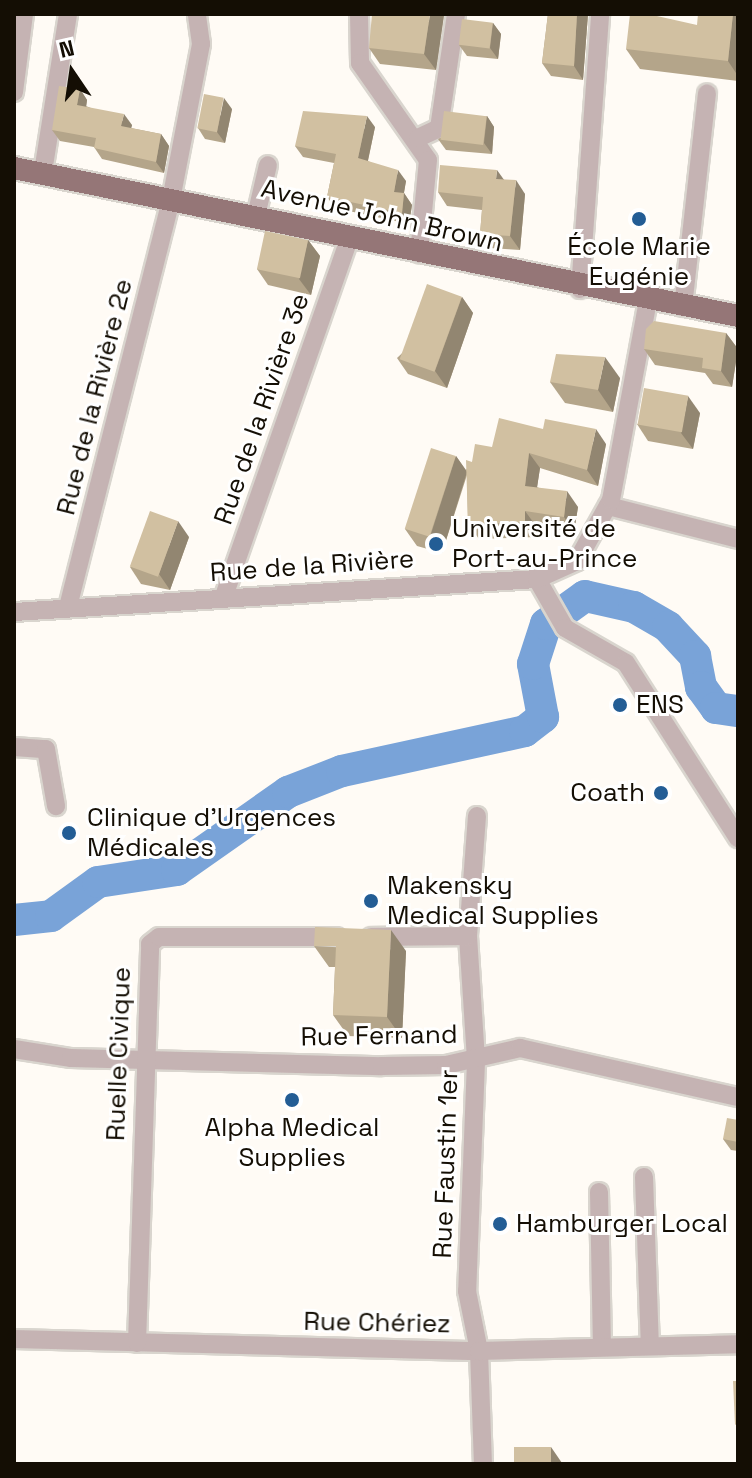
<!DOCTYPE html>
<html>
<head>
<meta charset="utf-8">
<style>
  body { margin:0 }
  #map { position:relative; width:752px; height:1478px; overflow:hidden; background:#fffbf5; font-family:"Space Grotesk",sans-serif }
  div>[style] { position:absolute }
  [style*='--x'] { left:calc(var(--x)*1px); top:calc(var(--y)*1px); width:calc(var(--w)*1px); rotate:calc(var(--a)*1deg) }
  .river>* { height:32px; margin:-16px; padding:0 16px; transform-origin:16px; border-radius:16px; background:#79a3d8 }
  .roads { filter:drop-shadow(2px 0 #d9d5ce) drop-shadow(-2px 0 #d9d5ce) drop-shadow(0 2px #d9d5ce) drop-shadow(0 -2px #d9d5ce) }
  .minor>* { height:18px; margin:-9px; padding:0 9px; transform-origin:9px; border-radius:9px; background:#c5b3b3 }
  .major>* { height:22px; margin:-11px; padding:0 11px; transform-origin:11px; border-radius:11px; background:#957677 }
  .wall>* { inset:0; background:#b4a58a }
  .shaded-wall>* { inset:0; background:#928671 }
  .building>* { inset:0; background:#d1c0a1; transform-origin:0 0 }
  .dots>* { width:22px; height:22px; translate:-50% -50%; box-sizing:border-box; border:4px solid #fff; border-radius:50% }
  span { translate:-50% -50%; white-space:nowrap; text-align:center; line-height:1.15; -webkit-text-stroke:6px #fff; paint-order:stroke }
  .street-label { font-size:26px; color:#140e04 }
  .poi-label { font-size:26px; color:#140e04 }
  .left { translate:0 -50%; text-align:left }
  .right { translate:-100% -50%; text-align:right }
  .frame { position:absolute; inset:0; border:16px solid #140e04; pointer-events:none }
  .north { position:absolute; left:32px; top:32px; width:80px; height:80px; -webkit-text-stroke:6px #fff; paint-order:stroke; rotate:347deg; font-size:22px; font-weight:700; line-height:32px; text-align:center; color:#140e04 }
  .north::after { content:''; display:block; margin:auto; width:28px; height:36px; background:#140e04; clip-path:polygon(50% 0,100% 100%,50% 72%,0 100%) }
</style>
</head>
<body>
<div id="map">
  <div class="river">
    <div style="--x:14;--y:920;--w:37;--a:-6"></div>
    <div style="--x:51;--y:916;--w:58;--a:-35.9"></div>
    <div style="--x:98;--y:882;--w:80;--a:-8.6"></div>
    <div style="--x:177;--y:870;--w:136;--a:-35.1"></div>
    <div style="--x:288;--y:792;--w:58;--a:-21.3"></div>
    <div style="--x:342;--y:771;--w:187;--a:-12.3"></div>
    <div style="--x:525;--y:731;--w:23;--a:-38"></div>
    <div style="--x:543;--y:717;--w:54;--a:-100.7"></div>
    <div style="--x:533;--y:664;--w:42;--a:-72"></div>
    <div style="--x:546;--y:624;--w:48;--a:-35.7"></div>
    <div style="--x:585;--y:596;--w:50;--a:12.7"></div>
    <div style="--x:634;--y:607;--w:39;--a:30"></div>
    <div style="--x:668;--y:627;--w:40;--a:47"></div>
    <div style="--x:695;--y:656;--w:32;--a:79"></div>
    <div style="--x:701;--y:687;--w:26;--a:54"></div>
    <div style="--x:716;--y:708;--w:22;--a:8"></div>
  </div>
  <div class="roads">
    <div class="minor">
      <div style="--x:359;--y:14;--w:49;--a:88.8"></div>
      <div style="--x:360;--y:63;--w:118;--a:55"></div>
      <div style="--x:428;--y:160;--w:94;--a:95.5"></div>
      <div style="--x:14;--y:92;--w:79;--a:-82.7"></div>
      <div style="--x:418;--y:138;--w:23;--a:-25"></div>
      <div style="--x:439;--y:128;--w:115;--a:-81.5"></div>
      <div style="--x:43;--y:172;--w:160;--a:-81"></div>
      <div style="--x:256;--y:216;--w:52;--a:-76.8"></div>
      <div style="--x:580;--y:289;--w:276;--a:-85.8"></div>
      <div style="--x:683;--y:307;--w:215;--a:-83.6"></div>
      <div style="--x:608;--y:506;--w:134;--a:14.2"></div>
      <div style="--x:537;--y:579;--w:56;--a:60.3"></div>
      <div style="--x:565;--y:628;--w:70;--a:29.8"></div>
      <div style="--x:626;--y:663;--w:208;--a:57.4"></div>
      <div style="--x:223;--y:599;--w:385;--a:-70.7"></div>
      <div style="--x:68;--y:607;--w:420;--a:-75.8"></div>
      <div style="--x:171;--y:200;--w:159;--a:-79.1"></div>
      <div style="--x:201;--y:44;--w:30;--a:-98"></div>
      <div style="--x:14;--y:612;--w:524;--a:-3.61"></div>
      <div style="--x:537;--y:579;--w:44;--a:-24.2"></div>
      <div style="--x:577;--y:561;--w:70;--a:-60.9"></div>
      <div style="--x:611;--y:500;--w:202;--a:-79.5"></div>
      <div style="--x:14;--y:747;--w:32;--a:4"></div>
      <div style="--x:46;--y:749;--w:58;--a:80"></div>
      <div style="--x:477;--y:816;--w:120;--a:94.3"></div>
      <div style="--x:468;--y:936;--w:125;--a:86.3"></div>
      <div style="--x:476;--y:1061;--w:230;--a:92.2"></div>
      <div style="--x:467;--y:1291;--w:61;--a:78.7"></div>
      <div style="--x:479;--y:1351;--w:113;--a:88"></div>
      <div style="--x:371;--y:937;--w:97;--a:-0.6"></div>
      <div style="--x:14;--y:1049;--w:58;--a:9"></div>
      <div style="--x:71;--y:1058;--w:311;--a:1.5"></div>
      <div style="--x:382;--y:1066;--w:64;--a:-0.9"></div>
      <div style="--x:446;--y:1065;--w:76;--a:-12.9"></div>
      <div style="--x:520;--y:1048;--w:223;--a:12.7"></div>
      <div style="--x:644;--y:1177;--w:168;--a:88"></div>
      <div style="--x:599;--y:1192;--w:155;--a:88.9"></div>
      <div style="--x:14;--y:1339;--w:465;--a:1.5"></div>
      <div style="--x:479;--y:1351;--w:259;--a:-1.5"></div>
      <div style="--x:137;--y:1343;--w:399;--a:-88.1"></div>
      <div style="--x:150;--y:944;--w:11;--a:-38"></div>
      <div style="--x:159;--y:937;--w:178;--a:0"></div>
    </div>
    <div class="major">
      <div style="--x:14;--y:168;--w:739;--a:11.55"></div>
    </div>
  </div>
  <div class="wall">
    <div style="clip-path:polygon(548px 14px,588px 14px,583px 80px,551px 76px,542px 63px)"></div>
    <div style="clip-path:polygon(738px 14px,738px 81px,640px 69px,626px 49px,697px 25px)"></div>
    <div style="clip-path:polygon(444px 15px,436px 70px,380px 64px,369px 48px)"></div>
    <div style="clip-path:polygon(493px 23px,501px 34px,498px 59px,467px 56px,459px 45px)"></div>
    <div style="clip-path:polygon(80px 89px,87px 100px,86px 106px,132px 125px,131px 128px,161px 134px,169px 146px,164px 173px,102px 159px,94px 147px,60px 141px,52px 130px)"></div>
    <div style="clip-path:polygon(232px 109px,225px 143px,205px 139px,198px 128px)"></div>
    <div style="clip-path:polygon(487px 116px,494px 127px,492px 154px,446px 150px,438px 139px)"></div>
    <div style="clip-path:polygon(375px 127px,368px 161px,406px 181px,404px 193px,412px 205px,409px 224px,335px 208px,327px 197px,334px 163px,303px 157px,295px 146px)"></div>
    <div style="clip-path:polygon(503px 179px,525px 194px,520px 250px,490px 248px,480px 234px,482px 210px,447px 206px,438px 192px)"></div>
    <div style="clip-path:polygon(308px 240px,320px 256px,311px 295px,268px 285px,257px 269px)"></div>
    <div style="clip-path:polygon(462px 297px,473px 313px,447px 388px,408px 374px,397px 358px)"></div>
    <div style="clip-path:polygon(726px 333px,738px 349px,732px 387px,713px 384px,705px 373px,655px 365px,644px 349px)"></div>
    <div style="clip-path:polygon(620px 378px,613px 412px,565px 403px,550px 382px)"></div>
    <div style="clip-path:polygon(700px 413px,693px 449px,648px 441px,637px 424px)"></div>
    <div style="clip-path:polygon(606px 444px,598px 486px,540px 468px,537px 487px,578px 507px,574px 532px,536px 526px,536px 537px,479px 539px,468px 524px,467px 475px,442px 553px,417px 546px,405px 529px,456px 456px,466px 470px,472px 462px,492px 447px)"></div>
    <div style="clip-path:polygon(189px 537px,170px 590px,141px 584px,130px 567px)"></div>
    <div style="clip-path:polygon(314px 946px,406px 951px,402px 1038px,348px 1036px,333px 1015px,335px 967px,329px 967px)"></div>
    <div style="clip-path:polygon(738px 1120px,738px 1151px,731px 1150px,723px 1139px)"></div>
  </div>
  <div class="shaded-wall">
    <div style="clip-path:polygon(430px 14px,443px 14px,444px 15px,436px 70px,424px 54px)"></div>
    <div style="clip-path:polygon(577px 14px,588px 14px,583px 80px,574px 66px)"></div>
    <div style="clip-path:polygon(733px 14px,738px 14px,738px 76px,728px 61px)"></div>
    <div style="clip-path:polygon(493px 23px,501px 34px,498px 59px,490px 48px)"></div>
    <div style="clip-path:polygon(80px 89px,87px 100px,85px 116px,77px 105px)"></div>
    <div style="clip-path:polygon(224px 98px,232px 109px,225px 143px,217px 132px)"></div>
    <div style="clip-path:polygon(124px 114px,132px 125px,129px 137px,121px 126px)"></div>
    <div style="clip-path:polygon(367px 116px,375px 127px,366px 169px,358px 158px)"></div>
    <div style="clip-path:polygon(487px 116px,494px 127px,492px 154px,484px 143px)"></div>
    <div style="clip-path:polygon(161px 134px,169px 146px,164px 173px,156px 162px)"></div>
    <div style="clip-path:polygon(398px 170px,406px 181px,402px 203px,394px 192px)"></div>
    <div style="clip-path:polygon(497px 170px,507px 184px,496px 179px)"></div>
    <div style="clip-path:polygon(516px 180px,525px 194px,520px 250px,510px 236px)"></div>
    <div style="clip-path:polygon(404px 193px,412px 205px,409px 224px,402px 213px)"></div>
    <div style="clip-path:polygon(308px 240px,320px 256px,311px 295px,299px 279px)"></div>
    <div style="clip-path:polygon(462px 297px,473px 313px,447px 388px,435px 371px)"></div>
    <div style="clip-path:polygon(726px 333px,738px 349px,732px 387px,721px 371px)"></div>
    <div style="clip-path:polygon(605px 357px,620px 378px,613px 412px,598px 390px)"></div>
    <div style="clip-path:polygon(688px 396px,700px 413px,693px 449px,681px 433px)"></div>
    <div style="clip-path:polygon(596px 429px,606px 444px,598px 486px,587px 470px)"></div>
    <div style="clip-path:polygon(529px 453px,540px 468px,535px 501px,525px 486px)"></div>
    <div style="clip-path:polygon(456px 456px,467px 472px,442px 553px,430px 537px)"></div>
    <div style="clip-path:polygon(567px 491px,578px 507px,574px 532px,564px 517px)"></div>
    <div style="clip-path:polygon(525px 511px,536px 526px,536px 537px,525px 522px)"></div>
    <div style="clip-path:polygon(178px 521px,189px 537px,170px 590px,159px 574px)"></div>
    <div style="clip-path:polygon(391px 930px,406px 951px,402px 1038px,387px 1017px)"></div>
    <div style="clip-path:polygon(551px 1447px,562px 1463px,562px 1464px,551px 1464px)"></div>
  </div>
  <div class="building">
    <div style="clip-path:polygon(372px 14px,430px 14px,424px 54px,369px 48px)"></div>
    <div style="clip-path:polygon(548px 14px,577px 14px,574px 66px,542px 63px)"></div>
    <div style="clip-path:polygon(630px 14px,648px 14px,697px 25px,698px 14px,733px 14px,728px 61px,626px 49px)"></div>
    <div style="left:462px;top:19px;width:31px;height:26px;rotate:7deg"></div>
    <div style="clip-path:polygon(59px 86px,80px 89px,77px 105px,124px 114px,121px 126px,161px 134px,156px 162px,94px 148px,96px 138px,52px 130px)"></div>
    <div style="left:204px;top:94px;width:20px;height:35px;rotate:11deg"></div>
    <div style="clip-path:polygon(303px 111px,367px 116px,358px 158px,398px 170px,394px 192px,404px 193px,402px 213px,327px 197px,336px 154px,295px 146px)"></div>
    <div style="left:444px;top:111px;width:43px;height:29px;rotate:7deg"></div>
    <div style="clip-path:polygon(440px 165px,497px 170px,496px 179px,516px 180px,510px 236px,480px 234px,483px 197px,438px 192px)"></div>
    <div style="left:265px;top:231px;width:44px;height:39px;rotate:12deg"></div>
    <div style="left:427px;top:284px;width:37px;height:80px;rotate:20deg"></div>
    <div style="clip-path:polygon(654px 321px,726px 333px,721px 371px,702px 368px,703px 358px,644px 349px,646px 329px)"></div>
    <div style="clip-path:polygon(556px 354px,605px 357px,598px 390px,550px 382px)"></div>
    <div style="left:644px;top:388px;width:45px;height:37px;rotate:10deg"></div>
    <div style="clip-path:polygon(499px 418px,543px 429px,545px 419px,596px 429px,587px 470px,529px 453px,525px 486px,567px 491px,564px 517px,525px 511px,525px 522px,468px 524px,466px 460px,472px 462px,475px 444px,492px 447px)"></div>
    <div style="left:431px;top:448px;width:26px;height:85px;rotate:18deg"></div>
    <div style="left:150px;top:511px;width:30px;height:59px;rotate:20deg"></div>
    <div style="clip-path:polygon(315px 927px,391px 930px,387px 1017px,333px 1015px,336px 946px,314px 946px)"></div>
    <div style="clip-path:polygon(727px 1118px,738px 1120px,738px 1142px,723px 1139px)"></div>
    <div style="clip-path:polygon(733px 1381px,738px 1381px,738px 1423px,735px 1425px)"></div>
    <div style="left:514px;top:1447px;width:37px;height:17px"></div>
  </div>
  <div class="dots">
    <div style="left:639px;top:219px;background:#235d95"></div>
    <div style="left:436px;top:544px;background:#235d95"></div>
    <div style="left:620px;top:705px;background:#235d95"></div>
    <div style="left:661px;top:793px;background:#235d95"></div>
    <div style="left:69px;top:833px;background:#235d95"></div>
    <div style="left:371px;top:901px;background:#235d95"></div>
    <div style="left:292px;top:1100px;background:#235d95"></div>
    <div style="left:500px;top:1224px;background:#235d95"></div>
  </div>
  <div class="street-label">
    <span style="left:382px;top:216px;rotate:13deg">Avenue John Brown</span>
    <span style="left:95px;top:397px;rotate:-76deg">Rue de la Rivière 2e</span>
    <span style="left:262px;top:409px;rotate:-71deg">Rue de la Rivière 3e</span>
    <span style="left:312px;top:566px;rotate:-4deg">Rue de la Rivière</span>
    <span style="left:379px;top:1036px;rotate:-1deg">Rue Fernand</span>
    <span style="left:119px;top:1054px;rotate:-88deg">Ruelle Civique</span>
    <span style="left:446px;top:1164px;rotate:-88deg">Rue Faustin 1er</span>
    <span style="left:377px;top:1323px;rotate:1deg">Rue Chériez</span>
  </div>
  <div class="poi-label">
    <span style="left:639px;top:262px">École Marie<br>Eugénie</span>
    <span class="left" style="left:452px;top:544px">Université de<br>Port-au-Prince</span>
    <span class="left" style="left:636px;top:705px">ENS</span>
    <span class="right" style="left:645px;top:793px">Coath</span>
    <span class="left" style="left:87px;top:833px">Clinique d’Urgences<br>Médicales</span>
    <span class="left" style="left:387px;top:901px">Makensky<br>Medical Supplies</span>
    <span style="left:292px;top:1143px">Alpha Medical<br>Supplies</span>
    <span class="left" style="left:516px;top:1224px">Hamburger Local</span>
  </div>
  <div class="frame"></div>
  <div class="north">N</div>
</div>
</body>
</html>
